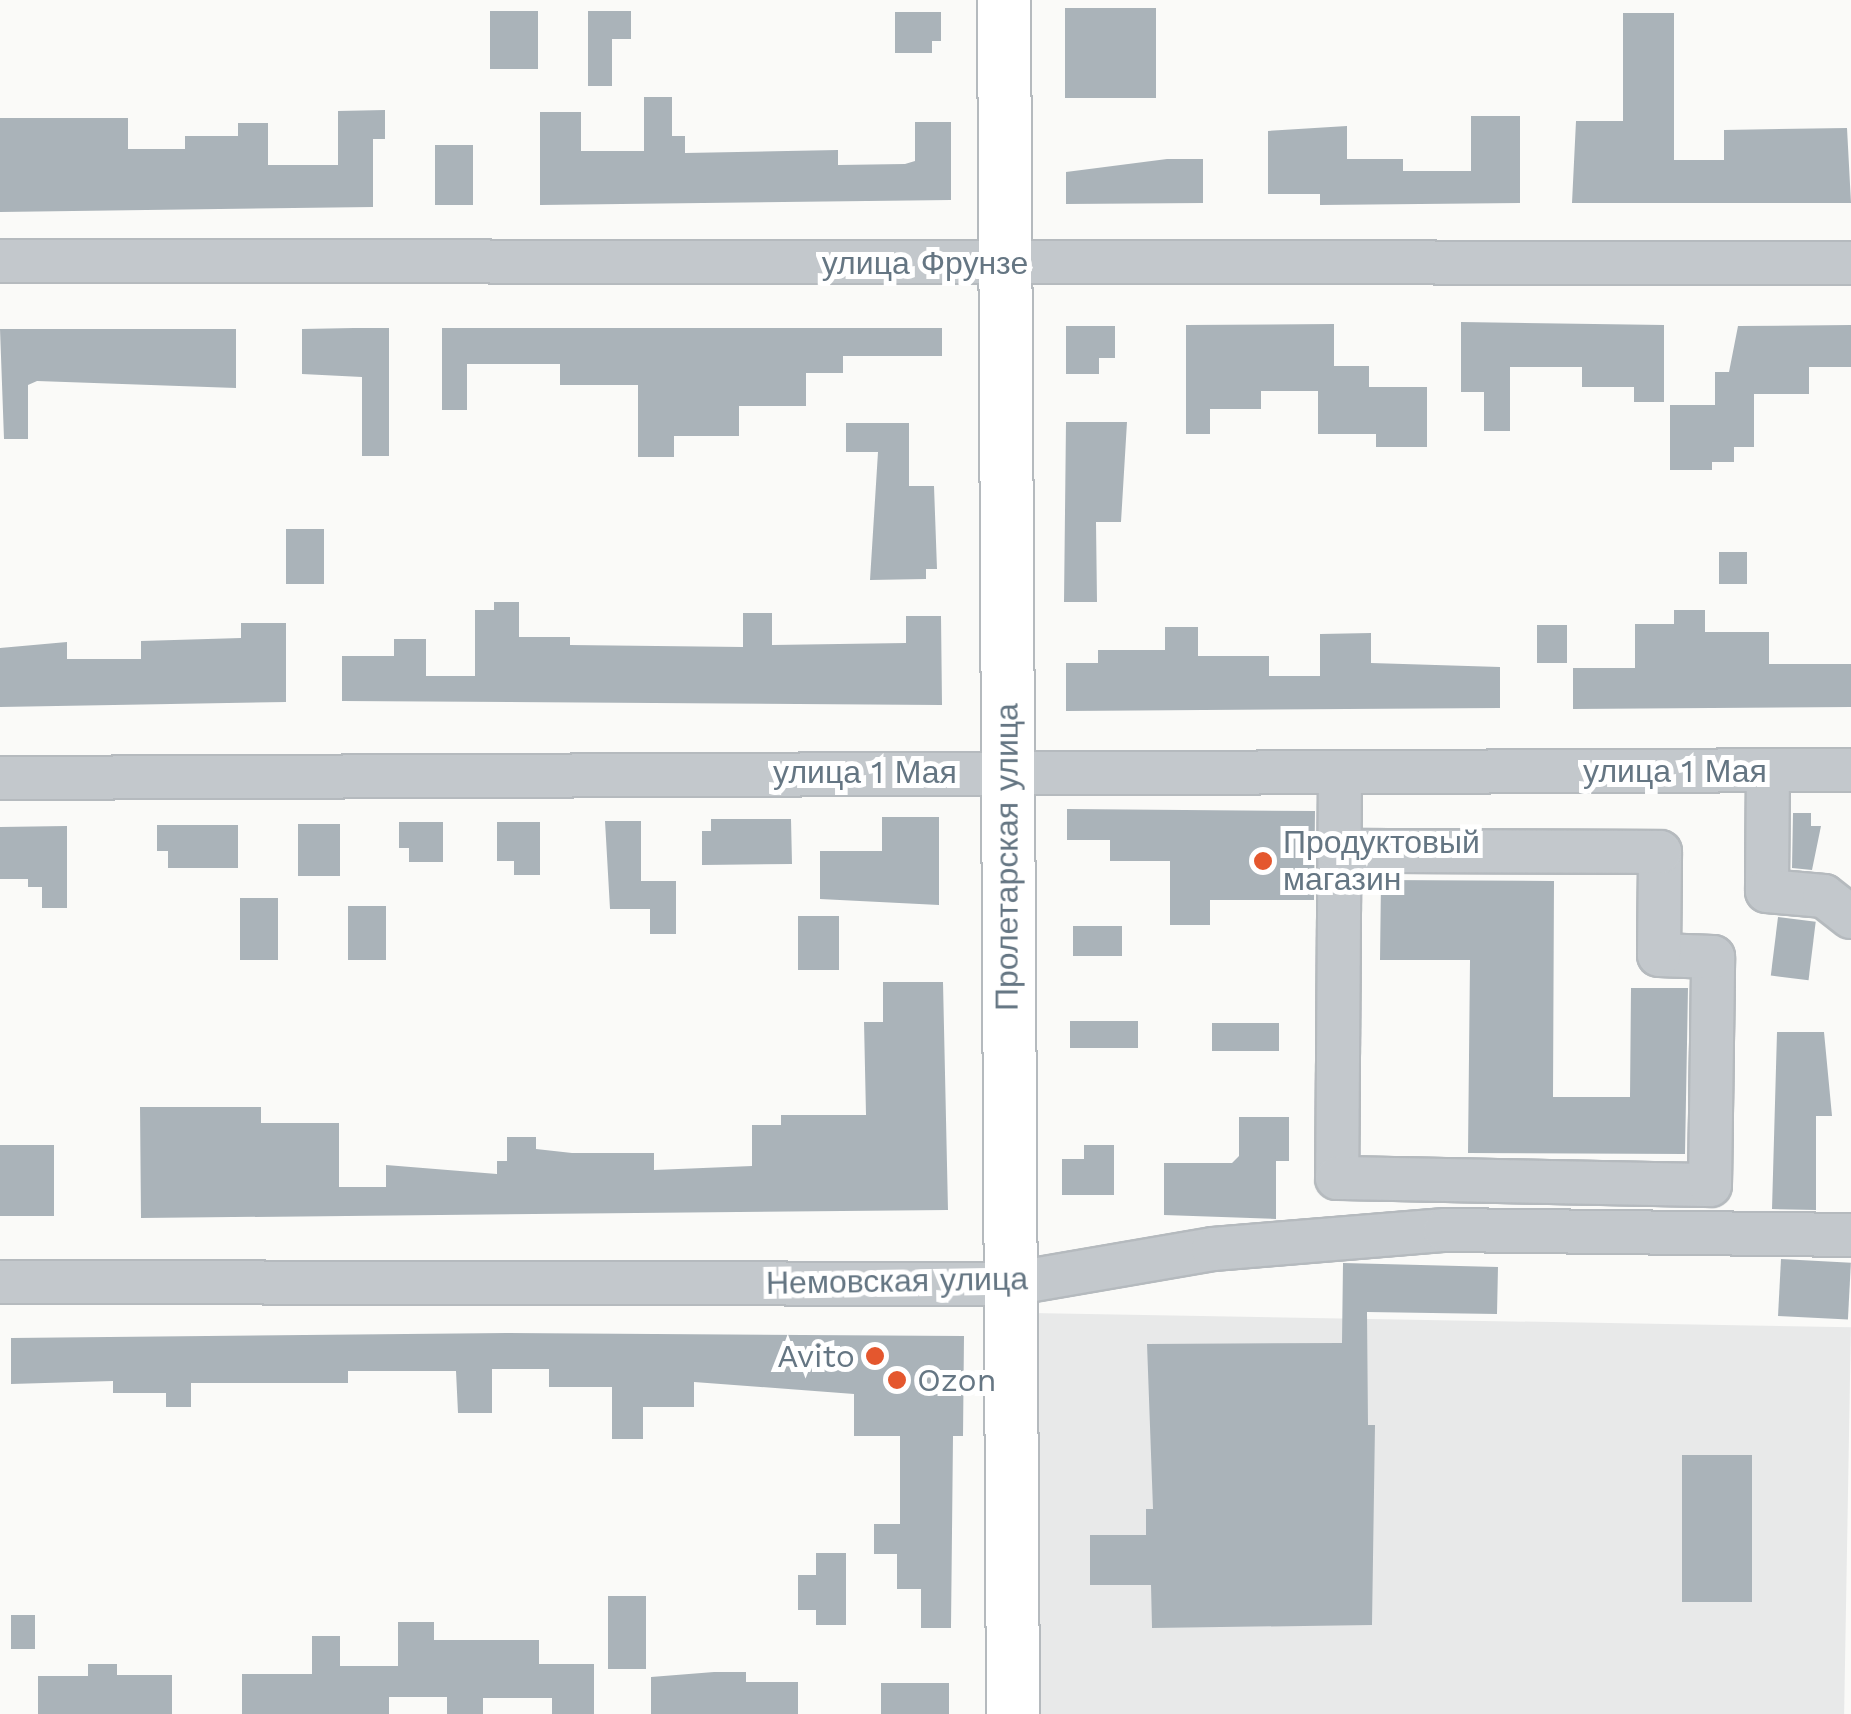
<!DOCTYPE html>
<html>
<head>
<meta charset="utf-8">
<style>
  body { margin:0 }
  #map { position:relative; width:1851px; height:1714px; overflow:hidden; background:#fafaf8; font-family:"Work Sans",sans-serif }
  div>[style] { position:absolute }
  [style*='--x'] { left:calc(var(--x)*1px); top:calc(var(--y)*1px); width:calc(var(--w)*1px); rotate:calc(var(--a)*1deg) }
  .built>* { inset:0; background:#e8e9e9; transform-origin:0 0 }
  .building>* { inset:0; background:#aab3b9; transform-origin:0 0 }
  .roads { filter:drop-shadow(2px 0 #b5babe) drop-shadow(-2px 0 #b5babe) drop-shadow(0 2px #b5babe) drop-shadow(0 -2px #b5babe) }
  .minor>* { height:42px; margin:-21px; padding:0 21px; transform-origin:21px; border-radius:21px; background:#c3c8cc }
  .major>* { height:52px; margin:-26px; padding:0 26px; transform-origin:26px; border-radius:26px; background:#fff }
  .dots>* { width:28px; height:28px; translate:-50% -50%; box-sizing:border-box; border:5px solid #fff; border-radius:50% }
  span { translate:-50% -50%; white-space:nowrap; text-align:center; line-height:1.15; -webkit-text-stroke:10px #fff; paint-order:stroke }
  .street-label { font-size:32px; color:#657683 }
  .poi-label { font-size:32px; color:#657683 }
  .left { translate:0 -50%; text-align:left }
  .right { translate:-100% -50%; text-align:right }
</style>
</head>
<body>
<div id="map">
  <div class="built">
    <div style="left:1031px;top:1313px;width:820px;height:401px;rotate:1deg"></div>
  </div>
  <div class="building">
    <div style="left:1065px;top:8px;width:91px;height:90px"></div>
    <div style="left:490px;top:11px;width:48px;height:58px"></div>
    <div style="clip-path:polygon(588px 11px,631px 11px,631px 39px,612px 39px,612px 86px,588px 86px)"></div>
    <div style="clip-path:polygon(895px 12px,941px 12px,941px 41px,932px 41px,932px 53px,895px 53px)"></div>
    <div style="clip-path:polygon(1623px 13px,1674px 13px,1674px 160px,1724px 160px,1724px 130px,1847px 128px,1851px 203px,1572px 203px,1576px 121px,1623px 121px)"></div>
    <div style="clip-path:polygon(644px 97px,672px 97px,672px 136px,685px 136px,685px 153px,838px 150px,838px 165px,905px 164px,915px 161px,915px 122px,951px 122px,951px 200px,540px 205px,540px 112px,581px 112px,581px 151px,644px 151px)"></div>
    <div style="clip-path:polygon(385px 110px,385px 139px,373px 139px,373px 207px,0 212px,0 118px,128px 118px,128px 149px,185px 149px,185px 136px,238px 136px,238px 123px,268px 123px,268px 165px,338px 165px,338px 111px)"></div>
    <div style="clip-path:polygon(1471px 116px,1520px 116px,1520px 203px,1320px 205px,1320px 194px,1268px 194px,1268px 131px,1347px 126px,1347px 159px,1403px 159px,1403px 171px,1471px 171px)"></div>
    <div style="left:435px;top:145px;width:38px;height:60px"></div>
    <div style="clip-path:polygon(1167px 159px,1203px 159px,1203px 203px,1066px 204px,1066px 172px)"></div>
    <div style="clip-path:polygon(1461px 322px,1664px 325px,1664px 402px,1634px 402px,1634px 387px,1582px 387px,1582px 367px,1510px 367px,1510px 431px,1484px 431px,1484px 392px,1461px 392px)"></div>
    <div style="clip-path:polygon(1334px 324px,1334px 366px,1369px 366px,1369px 387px,1427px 387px,1427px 447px,1376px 447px,1376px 434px,1318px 434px,1318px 391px,1261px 391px,1261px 409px,1210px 409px,1210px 434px,1186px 434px,1186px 325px)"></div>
    <div style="clip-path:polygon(1851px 325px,1851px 367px,1809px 367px,1809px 394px,1754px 394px,1754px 447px,1734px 447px,1734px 462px,1712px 462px,1712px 470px,1670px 470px,1670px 405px,1715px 405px,1715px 372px,1729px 372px,1738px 326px)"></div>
    <div style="clip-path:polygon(1066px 326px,1115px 326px,1115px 358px,1099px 358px,1099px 374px,1066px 374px)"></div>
    <div style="clip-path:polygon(354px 328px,389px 328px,389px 456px,362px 456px,362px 377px,302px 374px,302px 329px)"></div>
    <div style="clip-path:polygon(442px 328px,942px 328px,942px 356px,843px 356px,843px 373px,806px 373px,806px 406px,739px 406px,739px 436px,674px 436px,674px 457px,638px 457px,638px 385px,560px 385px,560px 364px,467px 364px,467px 410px,442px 410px)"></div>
    <div style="clip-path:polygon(0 329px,236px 329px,236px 388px,37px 381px,28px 385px,28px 439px,4px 439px)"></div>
    <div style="clip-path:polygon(1066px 422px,1127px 422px,1121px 522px,1096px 522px,1097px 602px,1064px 602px)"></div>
    <div style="clip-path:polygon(846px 423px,909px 423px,909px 486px,934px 486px,937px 569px,926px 569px,926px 579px,870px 580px,878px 452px,846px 452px)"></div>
    <div style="left:286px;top:529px;width:38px;height:55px"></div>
    <div style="left:1719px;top:552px;width:28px;height:32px"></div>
    <div style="clip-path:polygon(494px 602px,519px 602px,519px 637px,570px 637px,570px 645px,743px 647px,743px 613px,772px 613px,772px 645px,906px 643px,906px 616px,941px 616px,942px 705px,342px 701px,342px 656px,394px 656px,394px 639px,426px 639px,426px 676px,475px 676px,475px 610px,494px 610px)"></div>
    <div style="clip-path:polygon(1674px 610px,1705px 610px,1705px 632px,1769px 632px,1769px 664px,1851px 664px,1851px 707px,1573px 709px,1573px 668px,1635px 668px,1635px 624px,1674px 624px)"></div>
    <div style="clip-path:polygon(241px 623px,286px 623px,286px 702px,0 707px,0 648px,67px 642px,67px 659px,141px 659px,141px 641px,241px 638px)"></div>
    <div style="left:1537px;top:625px;width:30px;height:38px"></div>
    <div style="clip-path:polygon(1165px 627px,1198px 627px,1198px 656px,1269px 656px,1269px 676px,1320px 676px,1320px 634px,1371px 633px,1371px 663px,1500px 667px,1500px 708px,1066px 711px,1066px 663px,1098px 663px,1098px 650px,1165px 650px)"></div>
    <div style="clip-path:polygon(1067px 809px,1315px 811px,1314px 900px,1210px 900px,1210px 925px,1170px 925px,1170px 861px,1110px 861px,1110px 840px,1067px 840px)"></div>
    <div style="clip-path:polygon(1793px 813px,1811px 813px,1811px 826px,1821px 826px,1812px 870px,1792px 868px)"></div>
    <div style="clip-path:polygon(882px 817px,939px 817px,939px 905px,820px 899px,820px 851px,882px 851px)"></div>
    <div style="clip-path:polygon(711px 819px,791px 819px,792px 864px,702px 865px,702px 831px,711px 831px)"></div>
    <div style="clip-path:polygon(605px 821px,641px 821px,641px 881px,676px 881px,676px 934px,650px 934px,650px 909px,610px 909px)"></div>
    <div style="clip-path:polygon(399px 822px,443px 822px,443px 862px,409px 862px,409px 848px,399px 848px)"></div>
    <div style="clip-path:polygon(497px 822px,540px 822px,540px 875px,514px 875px,514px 861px,497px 861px)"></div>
    <div style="left:298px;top:824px;width:42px;height:52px"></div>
    <div style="clip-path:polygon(157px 825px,238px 825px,238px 868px,168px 868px,168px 851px,157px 851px)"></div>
    <div style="clip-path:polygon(67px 826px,67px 908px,42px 908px,42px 887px,28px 887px,28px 879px,0 879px,0 827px)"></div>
    <div style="clip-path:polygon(1381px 880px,1554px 881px,1553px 1097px,1630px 1097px,1631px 988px,1688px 988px,1685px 1154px,1468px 1153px,1470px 960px,1380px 960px)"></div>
    <div style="left:240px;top:898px;width:38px;height:62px"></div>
    <div style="left:348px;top:906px;width:38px;height:54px"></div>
    <div style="left:798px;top:916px;width:41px;height:54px"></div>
    <div style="left:1778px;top:917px;width:38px;height:59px;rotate:7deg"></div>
    <div style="left:1073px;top:926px;width:49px;height:30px"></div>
    <div style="clip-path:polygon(883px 982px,943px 982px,948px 1210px,141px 1218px,140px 1107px,261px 1107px,261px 1123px,339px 1123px,339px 1187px,386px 1187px,386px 1165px,497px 1174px,497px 1161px,507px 1161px,507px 1137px,536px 1137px,536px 1149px,572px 1153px,654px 1153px,654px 1170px,752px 1166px,752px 1125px,781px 1125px,781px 1115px,866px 1115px,864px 1022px,883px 1022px)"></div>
    <div style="left:1070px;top:1021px;width:68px;height:27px"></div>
    <div style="left:1212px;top:1023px;width:67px;height:28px"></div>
    <div style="clip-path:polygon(1777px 1032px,1824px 1032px,1832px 1116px,1816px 1116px,1816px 1210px,1772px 1209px)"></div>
    <div style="clip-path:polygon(1239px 1117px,1289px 1117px,1289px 1161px,1276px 1161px,1276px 1219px,1164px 1215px,1164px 1163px,1232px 1163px,1239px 1156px)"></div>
    <div style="left:0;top:1145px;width:54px;height:71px"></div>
    <div style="clip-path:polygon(1084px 1145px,1114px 1145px,1114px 1195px,1062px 1195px,1062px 1159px,1084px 1159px)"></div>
    <div style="left:1781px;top:1259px;width:70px;height:57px;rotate:3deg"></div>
    <div style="clip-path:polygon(1343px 1263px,1498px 1267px,1497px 1314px,1367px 1312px,1368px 1425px,1375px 1425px,1372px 1625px,1152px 1628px,1151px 1585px,1090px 1585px,1090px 1535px,1146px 1535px,1146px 1509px,1153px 1509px,1147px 1344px,1342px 1343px)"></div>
    <div style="clip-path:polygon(507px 1333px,964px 1336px,963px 1436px,953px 1436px,951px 1628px,921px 1628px,921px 1589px,897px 1589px,897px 1554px,874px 1554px,874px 1524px,900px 1524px,900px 1436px,854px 1436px,854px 1394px,694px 1382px,694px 1407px,643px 1407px,643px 1439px,612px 1439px,612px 1387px,549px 1387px,549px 1369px,492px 1369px,492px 1413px,458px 1413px,456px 1371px,348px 1371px,348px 1383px,191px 1383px,191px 1407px,166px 1407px,166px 1393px,113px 1393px,113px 1381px,11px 1384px,11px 1338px)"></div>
    <div style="left:1682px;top:1455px;width:70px;height:147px"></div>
    <div style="clip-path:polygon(816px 1553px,846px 1553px,846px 1625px,816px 1625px,816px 1610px,798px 1610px,798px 1575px,816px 1575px)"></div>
    <div style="left:608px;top:1596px;width:38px;height:73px"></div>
    <div style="left:11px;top:1615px;width:24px;height:34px"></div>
    <div style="clip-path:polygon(398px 1622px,434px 1622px,434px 1640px,539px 1640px,539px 1664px,594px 1664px,594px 1714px,552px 1714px,552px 1698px,483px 1698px,483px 1714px,447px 1714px,447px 1697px,389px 1697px,389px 1714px,242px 1714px,242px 1674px,312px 1674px,312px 1636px,340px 1636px,340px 1666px,398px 1666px)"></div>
    <div style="clip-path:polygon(88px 1664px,117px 1664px,117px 1675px,172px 1675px,172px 1714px,38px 1714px,38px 1676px,88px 1676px)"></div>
    <div style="clip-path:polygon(714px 1672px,746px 1672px,746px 1682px,798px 1682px,798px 1714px,651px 1714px,651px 1677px)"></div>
    <div style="left:881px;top:1683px;width:68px;height:31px"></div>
  </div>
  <div class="roads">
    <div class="minor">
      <div style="--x:0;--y:261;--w:1851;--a:0.06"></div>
      <div style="--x:1768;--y:770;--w:121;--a:90.5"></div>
      <div style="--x:1767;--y:891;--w:57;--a:5"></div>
      <div style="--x:1824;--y:896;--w:34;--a:38"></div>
      <div style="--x:1340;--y:773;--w:405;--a:90.4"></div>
      <div style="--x:1337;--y:1178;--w:373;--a:1.1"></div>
      <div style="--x:1710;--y:1185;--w:228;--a:-89.2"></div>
      <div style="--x:1713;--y:957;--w:54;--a:-177.9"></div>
      <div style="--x:1659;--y:955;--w:103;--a:-89.4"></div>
      <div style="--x:1660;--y:852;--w:319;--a:-179.8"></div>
      <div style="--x:0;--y:778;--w:1851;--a:-0.25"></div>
      <div style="--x:0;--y:1282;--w:1010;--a:0.11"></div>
      <div style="--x:1010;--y:1284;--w:206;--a:-9.8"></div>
      <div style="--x:1213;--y:1249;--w:233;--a:-4.7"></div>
      <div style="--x:1445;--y:1230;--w:406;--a:0.7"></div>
    </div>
    <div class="major">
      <div style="--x:1004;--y:0;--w:1714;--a:89.7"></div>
    </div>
  </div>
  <div class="dots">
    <div style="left:1263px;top:861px;background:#e4572e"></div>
    <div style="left:875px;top:1356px;background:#e4572e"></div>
    <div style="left:897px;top:1380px;background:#e4572e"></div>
  </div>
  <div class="street-label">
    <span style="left:925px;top:263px">улица Фрунзе</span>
    <span style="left:1675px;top:771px">улица 1 Мая</span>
    <span style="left:865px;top:772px">улица 1 Мая</span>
    <span style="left:1007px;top:857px;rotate:-90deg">Пролетарская улица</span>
    <span style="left:897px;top:1281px;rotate:-1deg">Немовская улица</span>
  </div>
  <div class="poi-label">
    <span class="left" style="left:1283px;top:861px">Продуктовый<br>магазин</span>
    <span class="right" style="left:855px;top:1356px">Avito</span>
    <span class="left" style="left:917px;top:1380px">Ozon</span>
  </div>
</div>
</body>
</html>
